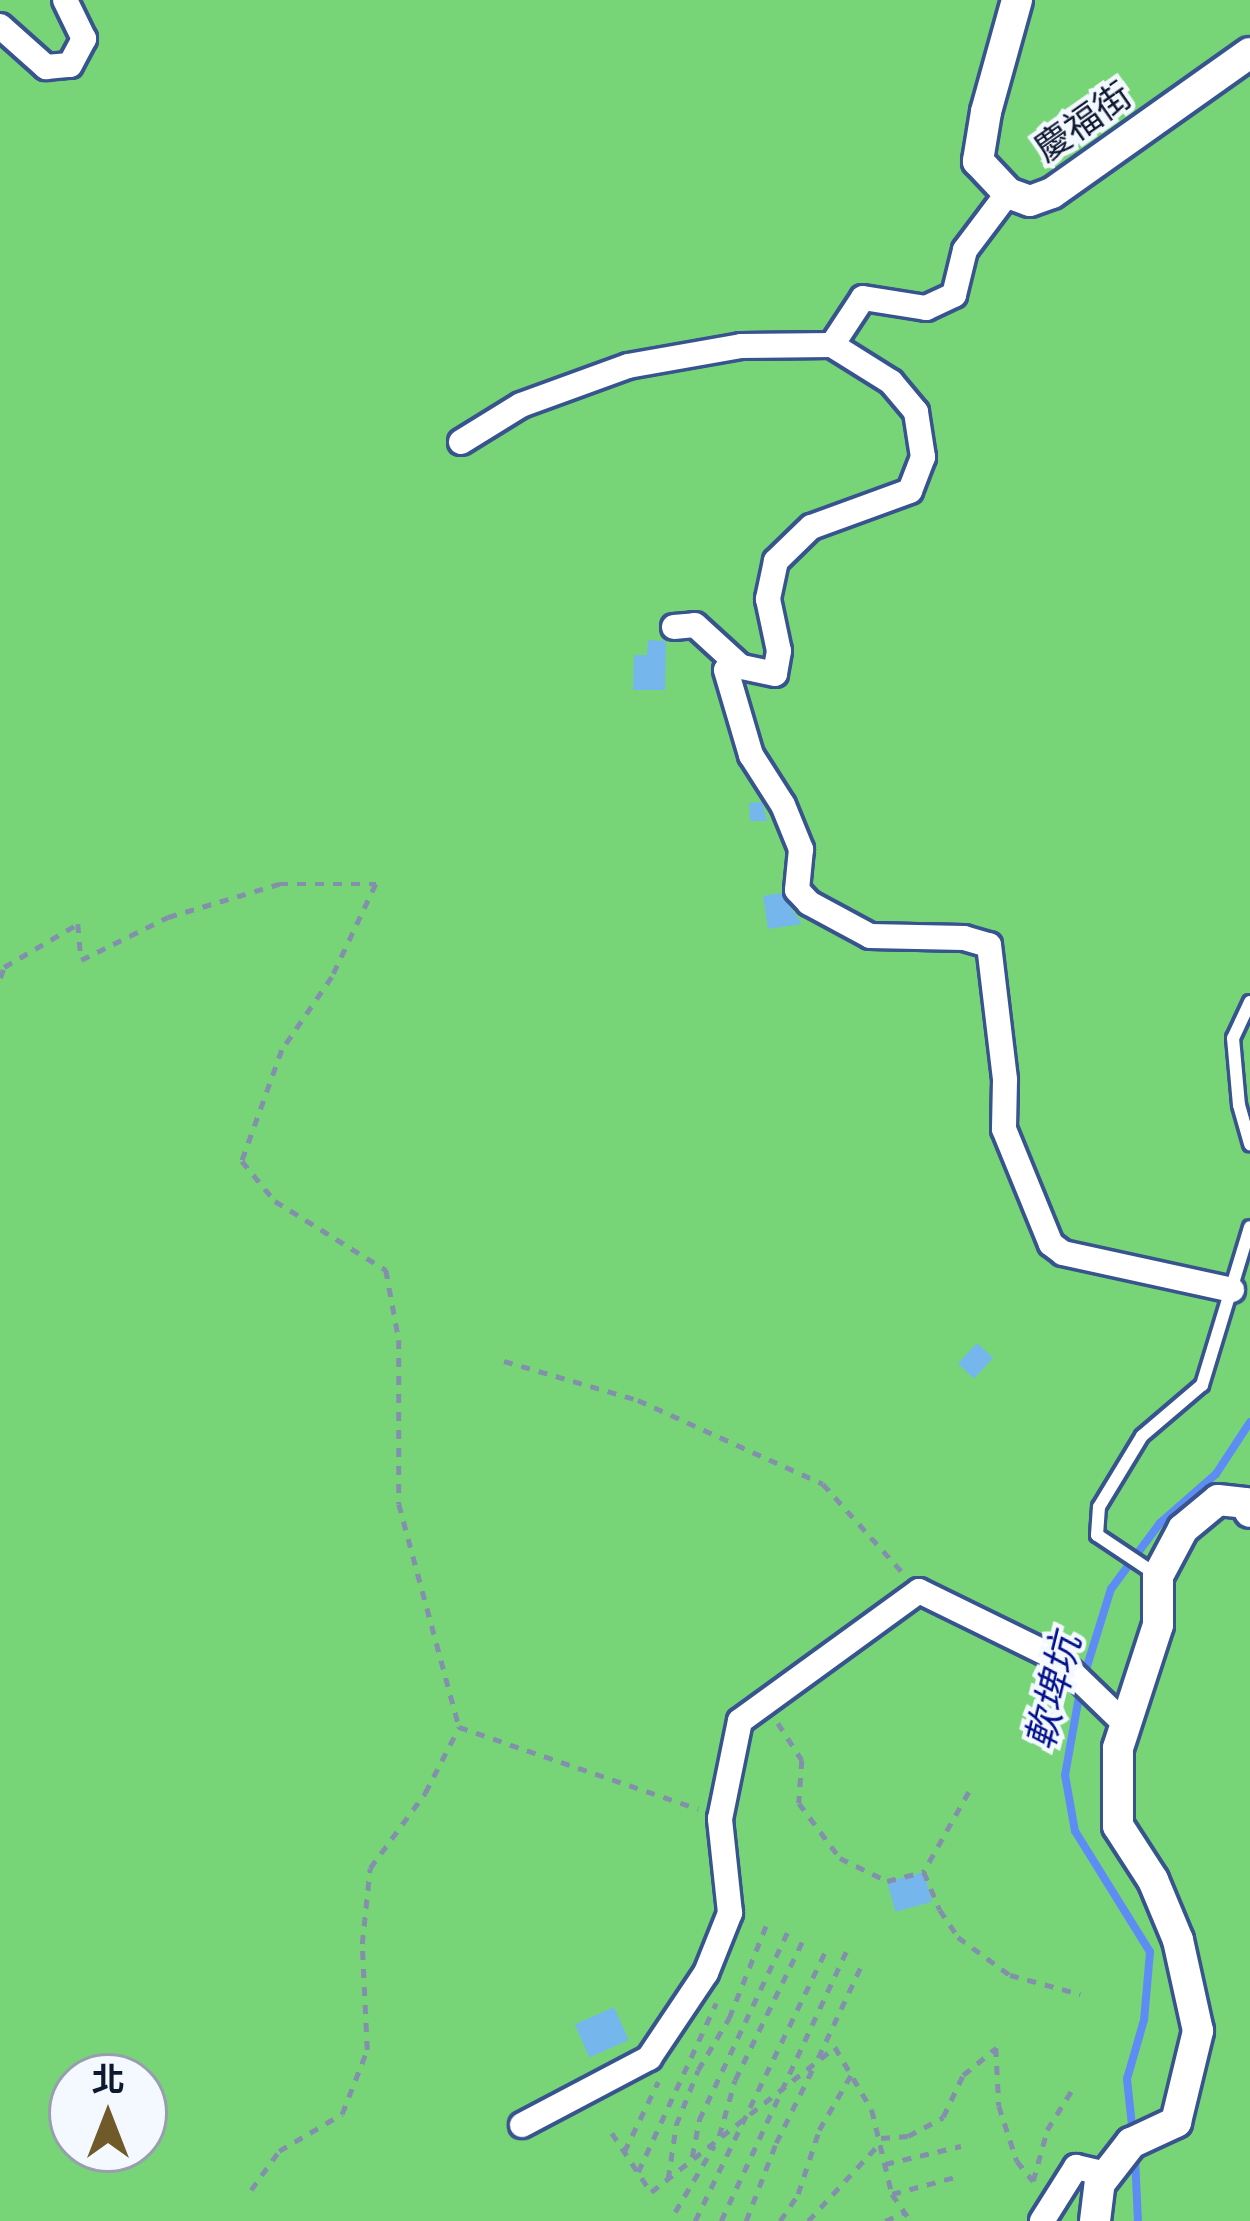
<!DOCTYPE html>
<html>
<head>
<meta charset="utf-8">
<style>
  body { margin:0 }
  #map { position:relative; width:1250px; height:2221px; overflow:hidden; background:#c9d7f3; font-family:Helvetica,"Noto Sans TC",sans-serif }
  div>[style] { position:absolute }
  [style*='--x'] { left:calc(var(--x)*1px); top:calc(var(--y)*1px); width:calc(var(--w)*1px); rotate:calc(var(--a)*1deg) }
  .green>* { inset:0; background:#77d577 }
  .stream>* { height:8px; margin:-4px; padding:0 4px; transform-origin:4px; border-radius:4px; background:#5d8df4 }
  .building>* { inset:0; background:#75b7ec; transform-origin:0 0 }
  .path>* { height:4.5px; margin-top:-2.25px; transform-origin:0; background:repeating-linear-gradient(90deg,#8390ab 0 9px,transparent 0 18px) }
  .roads { filter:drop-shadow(3px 0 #38548e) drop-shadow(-3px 0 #38548e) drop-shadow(0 3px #38548e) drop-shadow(0 -3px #38548e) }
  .service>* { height:12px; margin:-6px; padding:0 6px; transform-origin:6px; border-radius:6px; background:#fff }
  .minor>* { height:24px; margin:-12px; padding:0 12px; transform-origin:12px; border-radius:12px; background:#fff }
  .tertiary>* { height:30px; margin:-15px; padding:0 15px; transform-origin:15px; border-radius:15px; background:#fff }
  span { translate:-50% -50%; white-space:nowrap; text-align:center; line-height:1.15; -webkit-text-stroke:9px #f4f8ff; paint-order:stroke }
  .street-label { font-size:36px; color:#0d1831 }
  .water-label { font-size:39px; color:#000f8c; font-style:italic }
  .north { position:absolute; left:48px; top:2053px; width:120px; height:120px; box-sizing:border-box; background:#f4f8ff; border:3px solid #989ead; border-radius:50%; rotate:0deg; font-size:33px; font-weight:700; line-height:48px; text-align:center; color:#0d1831 }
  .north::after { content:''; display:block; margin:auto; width:42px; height:54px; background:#715a2a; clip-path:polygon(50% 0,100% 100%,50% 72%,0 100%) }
</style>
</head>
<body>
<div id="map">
  <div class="green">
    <div style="clip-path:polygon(evenodd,0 0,1250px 0,1250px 2221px,0 2221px,0 0,72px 2077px,144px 2077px,144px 2149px,72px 2149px,72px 2077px)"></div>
  </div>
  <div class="stream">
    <div style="--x:1084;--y:1676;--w:91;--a:-72.8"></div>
    <div style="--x:1111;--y:1589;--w:82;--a:-53.4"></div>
    <div style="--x:1160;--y:1523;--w:74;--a:-41.2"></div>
    <div style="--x:1216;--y:1474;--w:62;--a:-56.8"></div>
    <div style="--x:1080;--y:1691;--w:85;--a:100.1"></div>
    <div style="--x:1065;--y:1775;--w:57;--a:79.9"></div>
    <div style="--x:1075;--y:1831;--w:142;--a:58.2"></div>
    <div style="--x:1150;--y:1952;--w:68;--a:95"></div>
    <div style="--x:1144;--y:2020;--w:61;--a:106.1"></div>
    <div style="--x:1127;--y:2079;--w:56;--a:83.9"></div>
    <div style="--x:1135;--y:2156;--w:65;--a:87.4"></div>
  </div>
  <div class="building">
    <div style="clip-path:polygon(648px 640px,666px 641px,665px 690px,633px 690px,634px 655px,647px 655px)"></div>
    <div style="clip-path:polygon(762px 802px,767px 821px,750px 821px,749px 803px)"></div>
    <div style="clip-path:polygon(781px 893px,802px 924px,768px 929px,763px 896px)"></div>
    <div style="left:977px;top:1343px;width:22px;height:28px;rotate:43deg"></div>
    <div style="left:924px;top:1872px;width:31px;height:38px;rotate:75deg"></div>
    <div style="left:614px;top:2007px;width:36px;height:43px;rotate:66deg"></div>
  </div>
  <div class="path">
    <div style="--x:0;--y:978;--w:12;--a:-70"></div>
    <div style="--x:4;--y:967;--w:86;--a:-30.2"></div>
    <div style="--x:78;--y:924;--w:36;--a:85"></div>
    <div style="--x:81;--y:960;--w:97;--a:-26.3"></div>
    <div style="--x:168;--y:917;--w:116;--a:-16.6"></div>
    <div style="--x:279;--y:884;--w:97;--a:0"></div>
    <div style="--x:376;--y:884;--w:103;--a:115.3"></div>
    <div style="--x:332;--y:977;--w:88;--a:124.4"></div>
    <div style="--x:282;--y:1050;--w:118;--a:109.8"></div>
    <div style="--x:242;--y:1161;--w:52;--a:50.5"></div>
    <div style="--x:275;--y:1201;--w:131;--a:31.9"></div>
    <div style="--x:386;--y:1270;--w:71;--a:79.5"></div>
    <div style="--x:399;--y:1340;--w:164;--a:90"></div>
    <div style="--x:399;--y:1504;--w:231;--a:74.9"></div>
    <div style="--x:504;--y:1361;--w:140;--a:16.2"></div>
    <div style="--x:638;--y:1400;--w:203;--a:24.4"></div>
    <div style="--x:823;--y:1484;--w:120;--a:48"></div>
    <div style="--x:778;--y:1723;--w:44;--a:57"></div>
    <div style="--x:802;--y:1760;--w:43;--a:94"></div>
    <div style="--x:799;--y:1803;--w:69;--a:53.3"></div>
    <div style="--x:840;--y:1858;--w:52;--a:26.1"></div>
    <div style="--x:887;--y:1881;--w:38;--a:-14"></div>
    <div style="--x:969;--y:1792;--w:92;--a:119.4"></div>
    <div style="--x:924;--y:1872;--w:41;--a:67.2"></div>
    <div style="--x:940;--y:1910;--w:32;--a:56"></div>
    <div style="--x:958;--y:1937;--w:64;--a:36.2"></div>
    <div style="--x:1010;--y:1975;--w:73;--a:15.2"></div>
    <div style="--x:818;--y:2058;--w:108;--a:-64.9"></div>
    <div style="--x:612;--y:2133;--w:71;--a:56.5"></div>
    <div style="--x:651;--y:2192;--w:234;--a:-38.2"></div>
    <div style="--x:835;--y:2047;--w:73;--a:59.6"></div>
    <div style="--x:872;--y:2110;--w:86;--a:76.6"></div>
    <div style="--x:892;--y:2194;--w:33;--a:55"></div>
    <div style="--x:719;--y:2136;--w:58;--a:-74.1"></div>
    <div style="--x:735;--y:2080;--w:158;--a:-64.1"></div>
    <div style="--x:881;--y:2138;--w:27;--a:-4"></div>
    <div style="--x:908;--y:2136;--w:40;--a:-28"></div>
    <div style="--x:943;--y:2117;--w:47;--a:-64.5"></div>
    <div style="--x:963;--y:2075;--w:43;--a:-39.3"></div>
    <div style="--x:996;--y:2048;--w:58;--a:87"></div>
    <div style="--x:999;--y:2106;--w:58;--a:71.9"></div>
    <div style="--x:1017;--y:2161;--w:26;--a:51"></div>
    <div style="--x:1033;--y:2181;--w:53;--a:-74.6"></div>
    <div style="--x:1047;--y:2130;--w:53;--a:-58.1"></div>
    <div style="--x:624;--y:2152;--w:78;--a:-64.1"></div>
    <div style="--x:692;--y:2157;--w:38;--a:-79"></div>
    <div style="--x:699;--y:2120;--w:209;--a:-64.8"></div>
    <div style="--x:885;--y:2164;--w:78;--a:-13.3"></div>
    <div style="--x:638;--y:2172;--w:186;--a:-65.2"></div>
    <div style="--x:668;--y:2179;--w:55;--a:-81.6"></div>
    <div style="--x:676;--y:2125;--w:59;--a:-68.2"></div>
    <div style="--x:698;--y:2070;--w:61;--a:-59.2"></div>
    <div style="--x:729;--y:2018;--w:102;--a:-68.2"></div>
    <div style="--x:251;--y:2190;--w:48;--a:-54.3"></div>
    <div style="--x:279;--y:2151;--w:73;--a:-30.4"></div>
    <div style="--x:342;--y:2114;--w:69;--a:-68.7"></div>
    <div style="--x:367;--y:2050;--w:106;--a:-92.7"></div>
    <div style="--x:362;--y:1944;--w:76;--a:-84"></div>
    <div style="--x:370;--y:1868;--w:93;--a:-53.7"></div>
    <div style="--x:425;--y:1793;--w:74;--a:-62.7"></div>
    <div style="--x:459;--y:1727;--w:253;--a:18.9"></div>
    <div style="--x:892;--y:2194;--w:65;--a:-15.1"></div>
    <div style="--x:675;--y:2212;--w:77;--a:-59.4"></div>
    <div style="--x:695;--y:2221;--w:305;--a:-64.2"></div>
    <div style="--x:721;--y:2221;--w:297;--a:-65.1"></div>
    <div style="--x:746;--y:2221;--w:84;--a:-69"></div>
    <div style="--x:776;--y:2143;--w:84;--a:-63.7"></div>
    <div style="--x:780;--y:2221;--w:32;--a:-56"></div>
    <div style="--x:798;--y:2194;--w:67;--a:-71.8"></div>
    <div style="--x:819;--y:2130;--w:64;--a:-59.8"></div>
    <div style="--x:808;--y:2221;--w:106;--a:-47.3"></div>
    <div style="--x:885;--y:2221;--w:22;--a:-24"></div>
  </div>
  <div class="roads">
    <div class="service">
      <div style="--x:1250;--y:1002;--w:40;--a:115"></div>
      <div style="--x:1233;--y:1038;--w:67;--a:84.9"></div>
      <div style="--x:1239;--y:1105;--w:41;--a:74.2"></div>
      <div style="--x:1157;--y:1575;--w:72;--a:-146.3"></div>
      <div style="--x:1097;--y:1535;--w:28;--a:-86"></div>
      <div style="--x:1099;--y:1507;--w:83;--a:-58.8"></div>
      <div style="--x:1142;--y:1436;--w:79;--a:-40.4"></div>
      <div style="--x:1202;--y:1385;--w:165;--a:-73.1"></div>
    </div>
    <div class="minor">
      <div style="--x:0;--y:26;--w:62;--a:41.7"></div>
      <div style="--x:46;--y:67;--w:24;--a:-5"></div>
      <div style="--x:70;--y:65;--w:30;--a:-62"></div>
      <div style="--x:84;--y:39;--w:43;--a:-116"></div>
      <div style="--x:832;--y:345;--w:56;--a:-56.6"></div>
      <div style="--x:863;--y:298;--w:64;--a:9"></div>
      <div style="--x:926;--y:308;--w:31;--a:-25"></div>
      <div style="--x:954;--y:295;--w:46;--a:-76.3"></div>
      <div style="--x:965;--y:250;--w:71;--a:-53"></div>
      <div style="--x:461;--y:442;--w:70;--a:-31.7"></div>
      <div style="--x:521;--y:405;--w:114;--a:-20"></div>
      <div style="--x:628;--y:366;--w:115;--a:-10"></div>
      <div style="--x:741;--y:346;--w:91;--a:-0.6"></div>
      <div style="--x:832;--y:345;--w:70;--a:32.1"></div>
      <div style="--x:891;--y:382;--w:39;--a:50"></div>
      <div style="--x:916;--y:412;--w:46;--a:81.2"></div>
      <div style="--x:923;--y:457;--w:36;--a:111"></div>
      <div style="--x:910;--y:491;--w:105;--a:160"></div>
      <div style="--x:811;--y:527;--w:49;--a:135.8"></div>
      <div style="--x:776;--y:561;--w:39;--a:102"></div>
      <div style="--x:768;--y:599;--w:53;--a:78.1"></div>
      <div style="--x:779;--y:651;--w:23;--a:100"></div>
      <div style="--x:775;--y:674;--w:35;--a:-168"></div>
      <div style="--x:741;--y:667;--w:15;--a:169"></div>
      <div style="--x:726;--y:670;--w:89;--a:73.6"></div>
      <div style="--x:751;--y:755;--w:59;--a:57.4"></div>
      <div style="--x:783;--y:805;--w:48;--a:67.8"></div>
      <div style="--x:801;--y:849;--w:41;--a:95.6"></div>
      <div style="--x:797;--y:890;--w:18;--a:47"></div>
      <div style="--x:809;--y:903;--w:69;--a:28.4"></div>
      <div style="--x:870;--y:936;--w:94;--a:1.2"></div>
      <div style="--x:964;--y:938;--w:26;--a:16"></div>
      <div style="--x:989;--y:945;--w:136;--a:83.2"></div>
      <div style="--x:1005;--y:1080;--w:49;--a:91.2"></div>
      <div style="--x:1004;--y:1129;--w:124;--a:67.8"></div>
      <div style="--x:1051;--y:1244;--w:15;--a:37"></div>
      <div style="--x:1063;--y:1253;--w:173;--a:12.3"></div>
      <div style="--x:674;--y:627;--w:21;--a:-5"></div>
      <div style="--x:695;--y:625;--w:62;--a:42.4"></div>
      <div style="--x:522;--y:2125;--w:144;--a:-27.8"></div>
      <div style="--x:649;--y:2058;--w:102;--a:-56.2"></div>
      <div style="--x:706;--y:1973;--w:65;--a:-68.2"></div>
      <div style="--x:730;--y:1913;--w:95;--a:-96.1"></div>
      <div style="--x:720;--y:1819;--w:100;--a:-78.5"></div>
      <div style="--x:740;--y:1721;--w:221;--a:-36"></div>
      <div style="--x:919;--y:1591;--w:155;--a:26.1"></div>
      <div style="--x:1058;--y:1659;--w:93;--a:44.1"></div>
      <div style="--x:1042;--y:2221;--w:64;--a:-57.8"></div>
      <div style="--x:1076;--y:2167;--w:32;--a:13"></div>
    </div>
    <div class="tertiary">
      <div style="--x:1017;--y:0;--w:116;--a:105.5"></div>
      <div style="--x:986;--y:112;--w:50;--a:99.3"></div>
      <div style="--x:978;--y:161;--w:44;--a:46.8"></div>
      <div style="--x:1008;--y:193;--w:23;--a:20"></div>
      <div style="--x:1030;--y:201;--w:23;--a:-20"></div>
      <div style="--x:1052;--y:193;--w:242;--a:-35.3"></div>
      <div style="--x:1095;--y:2221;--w:38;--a:-83"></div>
      <div style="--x:1100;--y:2183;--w:51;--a:-52.2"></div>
      <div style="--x:1131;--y:2143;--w:50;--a:-25"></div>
      <div style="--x:1176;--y:2122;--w:94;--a:-76.4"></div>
      <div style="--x:1198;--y:2031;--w:93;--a:-102.4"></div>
      <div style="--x:1178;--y:1940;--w:65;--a:-112.6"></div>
      <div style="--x:1153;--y:1880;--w:64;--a:-122.9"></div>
      <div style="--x:1118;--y:1826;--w:78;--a:-90"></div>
      <div style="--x:1118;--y:1748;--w:129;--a:-72"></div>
      <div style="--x:1158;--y:1625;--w:49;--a:-90"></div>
      <div style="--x:1158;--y:1576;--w:53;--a:-62"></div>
      <div style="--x:1183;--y:1529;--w:45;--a:-39.6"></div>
      <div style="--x:1218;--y:1500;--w:27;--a:6"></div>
      <div style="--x:1245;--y:1503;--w:10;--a:61"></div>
    </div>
  </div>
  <div class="street-label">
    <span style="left:1083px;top:122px;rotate:-35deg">慶福街</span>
  </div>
  <div class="water-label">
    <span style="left:1054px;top:1692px;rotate:-76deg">軟埤坑</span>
  </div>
  <div class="north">北</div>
</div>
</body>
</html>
